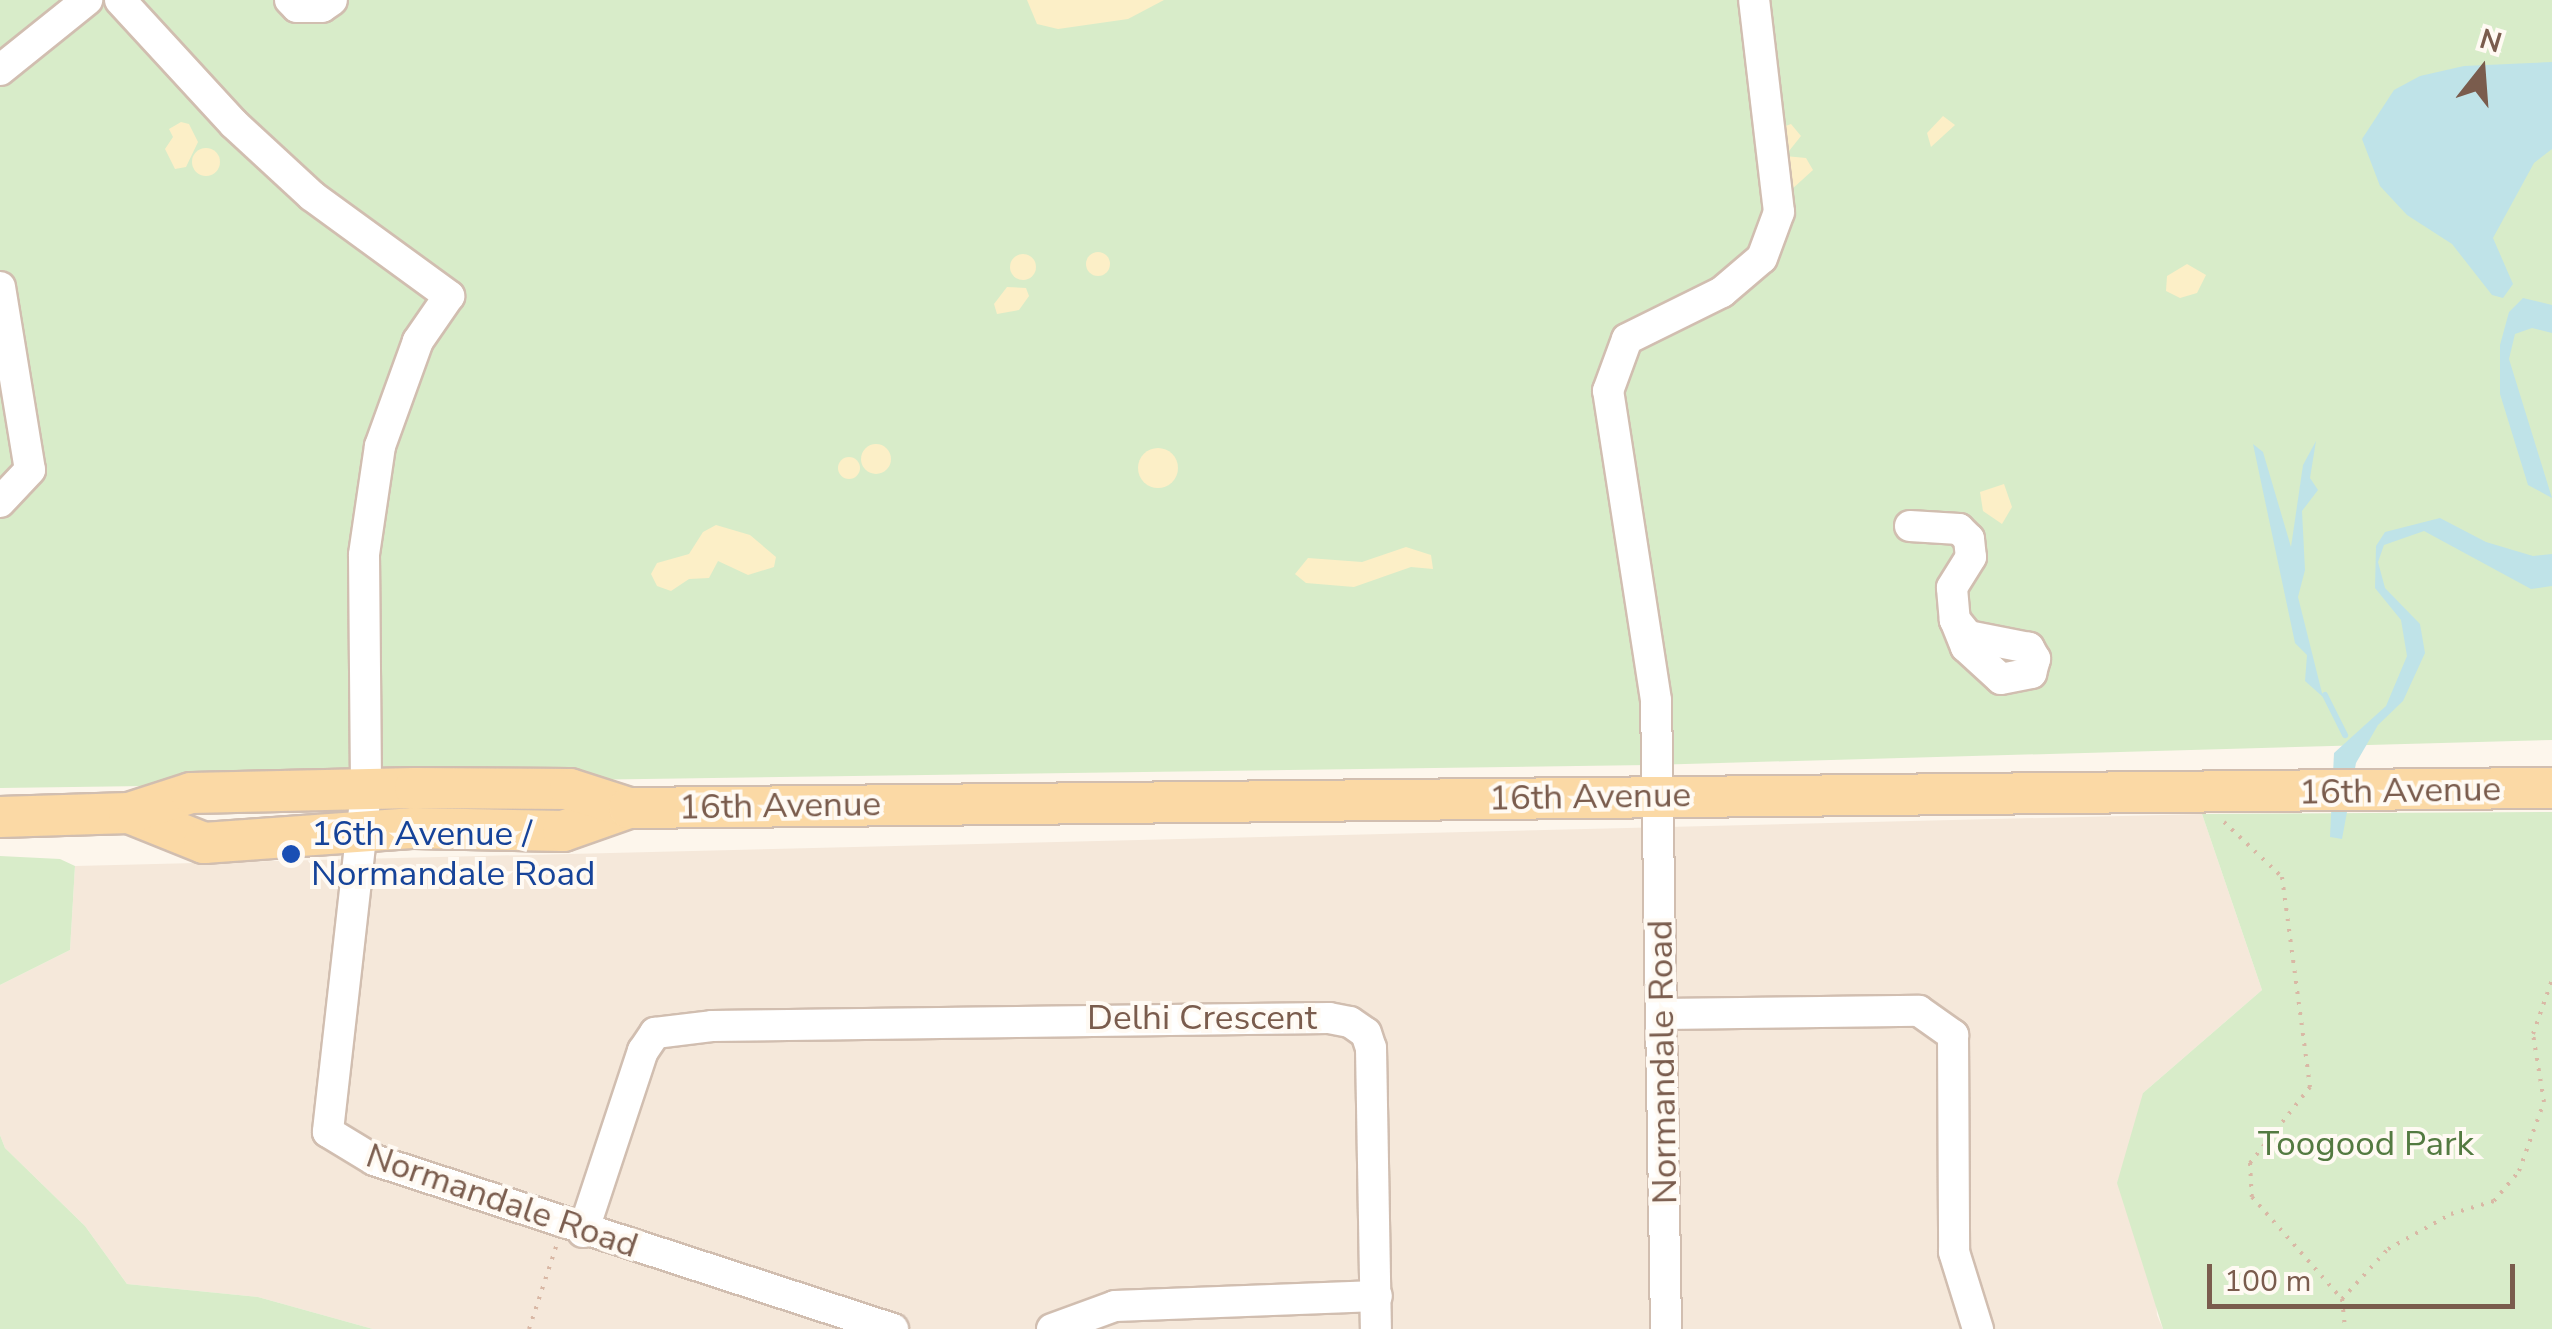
<!DOCTYPE html>
<html>
<head>
<meta charset="utf-8">
<style>
  body { margin:0 }
  #map { position:relative; width:2552px; height:1329px; overflow:hidden; background:#fdf6ec; font-family:"Nunito Sans",sans-serif }
  div>[style] { position:absolute }
  [style*='--x'] { left:calc(var(--x)*1px); top:calc(var(--y)*1px); width:calc(var(--w)*1px); rotate:calc(var(--a)*1deg) }
  .residential>* { inset:0; background:#f5e8da }
  .green>* { inset:0; background:#d8ecc9 }
  .sand>* { inset:0; background:#fcefc7 }
  .round { border-radius:50% }
  .water>* { inset:0; background:#bfe3e8 }
  .stream>* { height:6px; margin:-3px; padding:0 3px; transform-origin:3px; border-radius:3px; background:#bfe3e8 }
  .path>* { height:4px; margin-top:-2px; transform-origin:0; background:repeating-linear-gradient(90deg,#d9b8a5 0 2.5px,transparent 0 10.5px) }
  .roads { filter:drop-shadow(2px 0 #d1beb0) drop-shadow(-2px 0 #d1beb0) drop-shadow(0 2px #d1beb0) drop-shadow(0 -2px #d1beb0) }
  .minor>* { height:30px; margin:-15px; padding:0 15px; transform-origin:15px; border-radius:15px; background:#fff }
  .major>* { height:40px; margin:-20px; padding:0 20px; transform-origin:20px; border-radius:20px; background:#fbd9a5 }
  .dots>* { width:28px; height:28px; translate:-50% -50%; box-sizing:border-box; border:5px solid #fffaf3; border-radius:50% }
  span { translate:-50% -50%; white-space:nowrap; text-align:center; line-height:1.15; -webkit-text-stroke:8px #fffaf3; paint-order:stroke }
  .street-label { font-size:35px; color:#7a5c4d }
  .transit-label { font-size:35px; color:#164399 }
  .left { translate:0 -50%; text-align:left }
  .park-label { font-size:35px; color:#537a41 }
  .north { position:absolute; left:2432px; top:20px; width:100px; height:100px; -webkit-text-stroke:8px #fffaf3; paint-order:stroke; rotate:17deg; font-size:28px; font-weight:700; line-height:40px; text-align:center; color:#7a5c4d }
  .north::after { content:''; display:block; margin:auto; width:35px; height:45px; background:#7a5c4d; clip-path:polygon(50% 0,100% 100%,50% 72%,0 100%) }
  .scale { position:absolute; left:2207px; top:1264px; width:308px; height:45px; box-sizing:border-box; border:5px solid #7a5c4d; border-top:0; padding-left:12px; font-size:30px; line-height:35px; white-space:nowrap; color:#7a5c4d; -webkit-text-stroke:8px #fffaf3; paint-order:stroke }
</style>
</head>
<body>
<div id="map">
  <div class="residential">
    <div style="clip-path:polygon(2202px 814px,2262px 990px,2143px 1093px,2157px 1315px,2163px 1329px,373px 1329px,258px 1297px,127px 1284px,85px 1226px,5px 1148px,0 1135px,0 985px,70px 950px,75px 866px)"></div>
  </div>
  <div class="green">
    <div style="clip-path:polygon(0 0,2552px 0,2552px 740px,1649px 765px,0 788px)"></div>
    <div style="clip-path:polygon(2552px 812px,2552px 1329px,2163px 1329px,2117px 1183px,2143px 1093px,2262px 990px,2202px 814px)"></div>
    <div style="clip-path:polygon(0 856px,60px 859px,75px 866px,70px 950px,0 985px)"></div>
    <div style="clip-path:polygon(0 1135px,5px 1148px,85px 1226px,127px 1284px,258px 1297px,373px 1329px,0 1329px)"></div>
  </div>
  <div class="sand">
    <div style="clip-path:polygon(1027px 0,1164px 0,1128px 19px,1058px 29px,1037px 24px)"></div>
    <div style="clip-path:polygon(1943px 116px,1955px 125px,1931px 147px,1927px 133px)"></div>
    <div style="clip-path:polygon(181px 122px,189px 124px,198px 142px,186px 167px,175px 169px,165px 149px,173px 137px,169px 129px)"></div>
    <div style="clip-path:polygon(1791px 124px,1801px 136px,1785px 156px,1806px 158px,1813px 170px,1791px 190px,1777px 129px)"></div>
    <div class="round" style="left:192px;top:148px;width:28px;height:28px"></div>
    <div class="round" style="left:1086px;top:252px;width:24px;height:24px"></div>
    <div class="round" style="left:1010px;top:254px;width:26px;height:26px"></div>
    <div style="clip-path:polygon(2187px 264px,2206px 275px,2197px 293px,2180px 298px,2166px 291px,2167px 276px)"></div>
    <div style="clip-path:polygon(1007px 287px,1026px 288px,1029px 296px,1019px 310px,997px 314px,994px 304px)"></div>
    <div class="round" style="left:861px;top:444px;width:30px;height:30px"></div>
    <div class="round" style="left:1138px;top:448px;width:40px;height:40px"></div>
    <div class="round" style="left:838px;top:457px;width:22px;height:22px"></div>
    <div style="clip-path:polygon(2004px 484px,2012px 507px,2002px 524px,1983px 511px,1980px 492px)"></div>
    <div style="clip-path:polygon(716px 525px,750px 535px,776px 557px,774px 567px,748px 575px,718px 561px,709px 578px,689px 579px,671px 591px,657px 586px,651px 574px,657px 563px,689px 554px,703px 532px)"></div>
    <div style="clip-path:polygon(1406px 547px,1431px 555px,1433px 569px,1411px 567px,1354px 587px,1306px 583px,1295px 574px,1308px 558px,1362px 562px)"></div>
  </div>
  <div class="water">
    <div style="clip-path:polygon(2552px 62px,2552px 149px,2534px 163px,2493px 238px,2513px 284px,2503px 298px,2492px 295px,2452px 244px,2407px 215px,2380px 186px,2362px 139px,2394px 90px,2420px 76px,2464px 66px)"></div>
    <div style="clip-path:polygon(2523px 298px,2552px 305px,2552px 333px,2532px 328px,2515px 334px,2509px 359px,2552px 498px,2528px 485px,2500px 394px,2500px 345px,2509px 312px)"></div>
    <div style="clip-path:polygon(2316px 441px,2310px 478px,2318px 490px,2302px 511px,2305px 570px,2298px 597px,2323px 697px,2305px 681px,2307px 655px,2295px 643px,2253px 444px,2263px 452px,2291px 547px,2303px 465px)"></div>
    <div style="clip-path:polygon(2440px 518px,2486px 542px,2533px 556px,2552px 554px,2552px 586px,2531px 589px,2424px 531px,2384px 545px,2378px 562px,2385px 588px,2420px 624px,2425px 653px,2403px 701px,2378px 725px,2356px 763px,2342px 839px,2330px 837px,2334px 753px,2386px 706px,2407px 656px,2401px 620px,2375px 588px,2376px 546px,2385px 532px)"></div>
  </div>
  <div class="stream">
    <div style="--x:2325;--y:695;--w:45;--a:63.4"></div>
  </div>
  <div class="path">
    <div style="--x:2224;--y:822;--w:80;--a:43.5"></div>
    <div style="--x:2282;--y:877;--w:212;--a:82.4"></div>
    <div style="--x:2310;--y:1087;--w:97;--a:128.3"></div>
    <div style="--x:2250;--y:1163;--w:34;--a:87"></div>
    <div style="--x:2252;--y:1197;--w:136;--a:48.6"></div>
    <div style="--x:2342;--y:1299;--w:30;--a:84"></div>
    <div style="--x:2342;--y:1299;--w:68;--a:-47.4"></div>
    <div style="--x:2388;--y:1249;--w:72;--a:-29.1"></div>
    <div style="--x:2451;--y:1214;--w:45;--a:-16.8"></div>
    <div style="--x:2494;--y:1201;--w:39;--a:-50"></div>
    <div style="--x:2519;--y:1171;--w:73;--a:-70.1"></div>
    <div style="--x:2544;--y:1102;--w:69;--a:-99.2"></div>
    <div style="--x:2533;--y:1034;--w:57;--a:-70.6"></div>
    <div style="--x:529;--y:1329;--w:89;--a:-71.8"></div>
  </div>
  <div class="roads">
    <div class="minor">
      <div style="--x:120;--y:0;--w:168;--a:47.4"></div>
      <div style="--x:234;--y:124;--w:106;--a:42.7"></div>
      <div style="--x:312;--y:196;--w:170;--a:36.1"></div>
      <div style="--x:449;--y:296;--w:55;--a:124.6"></div>
      <div style="--x:418;--y:341;--w:112;--a:109.9"></div>
      <div style="--x:380;--y:446;--w:110;--a:98.4"></div>
      <div style="--x:364;--y:555;--w:237;--a:89.5"></div>
      <div style="--x:366;--y:792;--w:342;--a:96.4"></div>
      <div style="--x:328;--y:1132;--w:54;--a:31.3"></div>
      <div style="--x:374;--y:1160;--w:546;--a:18.04"></div>
      <div style="--x:290;--y:0;--w:10;--a:45"></div>
      <div style="--x:297;--y:7;--w:25;--a:0"></div>
      <div style="--x:322;--y:7;--w:12;--a:-35"></div>
      <div style="--x:0;--y:70;--w:112;--a:-38.8"></div>
      <div style="--x:0;--y:287;--w:185;--a:80.7"></div>
      <div style="--x:30;--y:470;--w:44;--a:133.2"></div>
      <div style="--x:1910;--y:526;--w:49;--a:3.5"></div>
      <div style="--x:1959;--y:529;--w:14;--a:45"></div>
      <div style="--x:1969;--y:539;--w:18;--a:84"></div>
      <div style="--x:1971;--y:557;--w:36;--a:122"></div>
      <div style="--x:1952;--y:588;--w:32;--a:85"></div>
      <div style="--x:1955;--y:620;--w:29;--a:68"></div>
      <div style="--x:1966;--y:647;--w:47;--a:42.4"></div>
      <div style="--x:2001;--y:679;--w:31;--a:-11"></div>
      <div style="--x:2031;--y:673;--w:15;--a:-74"></div>
      <div style="--x:2035;--y:659;--w:13;--a:-119"></div>
      <div style="--x:2029;--y:648;--w:62;--a:-168.9"></div>
      <div style="--x:1968;--y:636;--w:21;--a:-129"></div>
      <div style="--x:1663;--y:1014;--w:256;--a:-0.7"></div>
      <div style="--x:1919;--y:1011;--w:42;--a:35.2"></div>
      <div style="--x:1953;--y:1035;--w:217;--a:89.7"></div>
      <div style="--x:1954;--y:1252;--w:81;--a:72.7"></div>
      <div style="--x:583;--y:1232;--w:191;--a:-71.7"></div>
      <div style="--x:643;--y:1051;--w:22;--a:-56"></div>
      <div style="--x:655;--y:1033;--w:57;--a:-7"></div>
      <div style="--x:712;--y:1026;--w:617;--a:-0.74"></div>
      <div style="--x:1329;--y:1018;--w:21;--a:11"></div>
      <div style="--x:1350;--y:1022;--w:19;--a:35"></div>
      <div style="--x:1366;--y:1033;--w:16;--a:72"></div>
      <div style="--x:1371;--y:1048;--w:281;--a:89"></div>
      <div style="--x:1052;--y:1329;--w:67;--a:-20.1"></div>
      <div style="--x:1115;--y:1306;--w:262;--a:-2.2"></div>
      <div style="--x:1666;--y:1329;--w:629;--a:-90.91"></div>
      <div style="--x:1656;--y:700;--w:313;--a:-98.8"></div>
      <div style="--x:1608;--y:391;--w:55;--a:-69.9"></div>
      <div style="--x:1627;--y:339;--w:106;--a:-26.3"></div>
      <div style="--x:1722;--y:292;--w:52;--a:-40.4"></div>
      <div style="--x:1762;--y:258;--w:49;--a:-69.7"></div>
      <div style="--x:1779;--y:212;--w:213;--a:-96.7"></div>
    </div>
    <div class="major">
      <div style="--x:129;--y:813;--w:81;--a:21.8"></div>
      <div style="--x:204;--y:843;--w:211;--a:-4.1"></div>
      <div style="--x:414;--y:828;--w:149;--a:1.2"></div>
      <div style="--x:563;--y:831;--w:70;--a:-19.2"></div>
      <div style="--x:0;--y:817;--w:129;--a:-1.8"></div>
      <div style="--x:129;--y:813;--w:65;--a:-17.9"></div>
      <div style="--x:191;--y:793;--w:224;--a:-1.3"></div>
      <div style="--x:415;--y:788;--w:155;--a:0.4"></div>
      <div style="--x:570;--y:789;--w:62;--a:17.9"></div>
      <div style="--x:629;--y:808;--w:1923;--a:-0.6"></div>
    </div>
  </div>
  <div class="dots">
    <div style="left:291px;top:854px;background:#1a4fb4"></div>
  </div>
  <div class="street-label">
    <span style="left:2400px;top:791px;rotate:-1deg">16th Avenue</span>
    <span style="left:1590px;top:797px;rotate:-1deg">16th Avenue</span>
    <span style="left:780px;top:806px;rotate:-1deg">16th Avenue</span>
    <span style="left:1202px;top:1018px">Delhi Crescent</span>
    <span style="left:1663px;top:1062px;rotate:-91deg">Normandale Road</span>
    <span style="left:502px;top:1201px;rotate:19deg">Normandale Road</span>
  </div>
  <div class="transit-label">
    <span class="left" style="left:311px;top:854px">16th Avenue /<br>Normandale Road</span>
  </div>
  <div class="park-label">
    <span style="left:2366px;top:1144px">Toogood Park</span>
  </div>
  <div class="north">N</div>
  <div class="scale">100 m</div>
</div>
</body>
</html>
